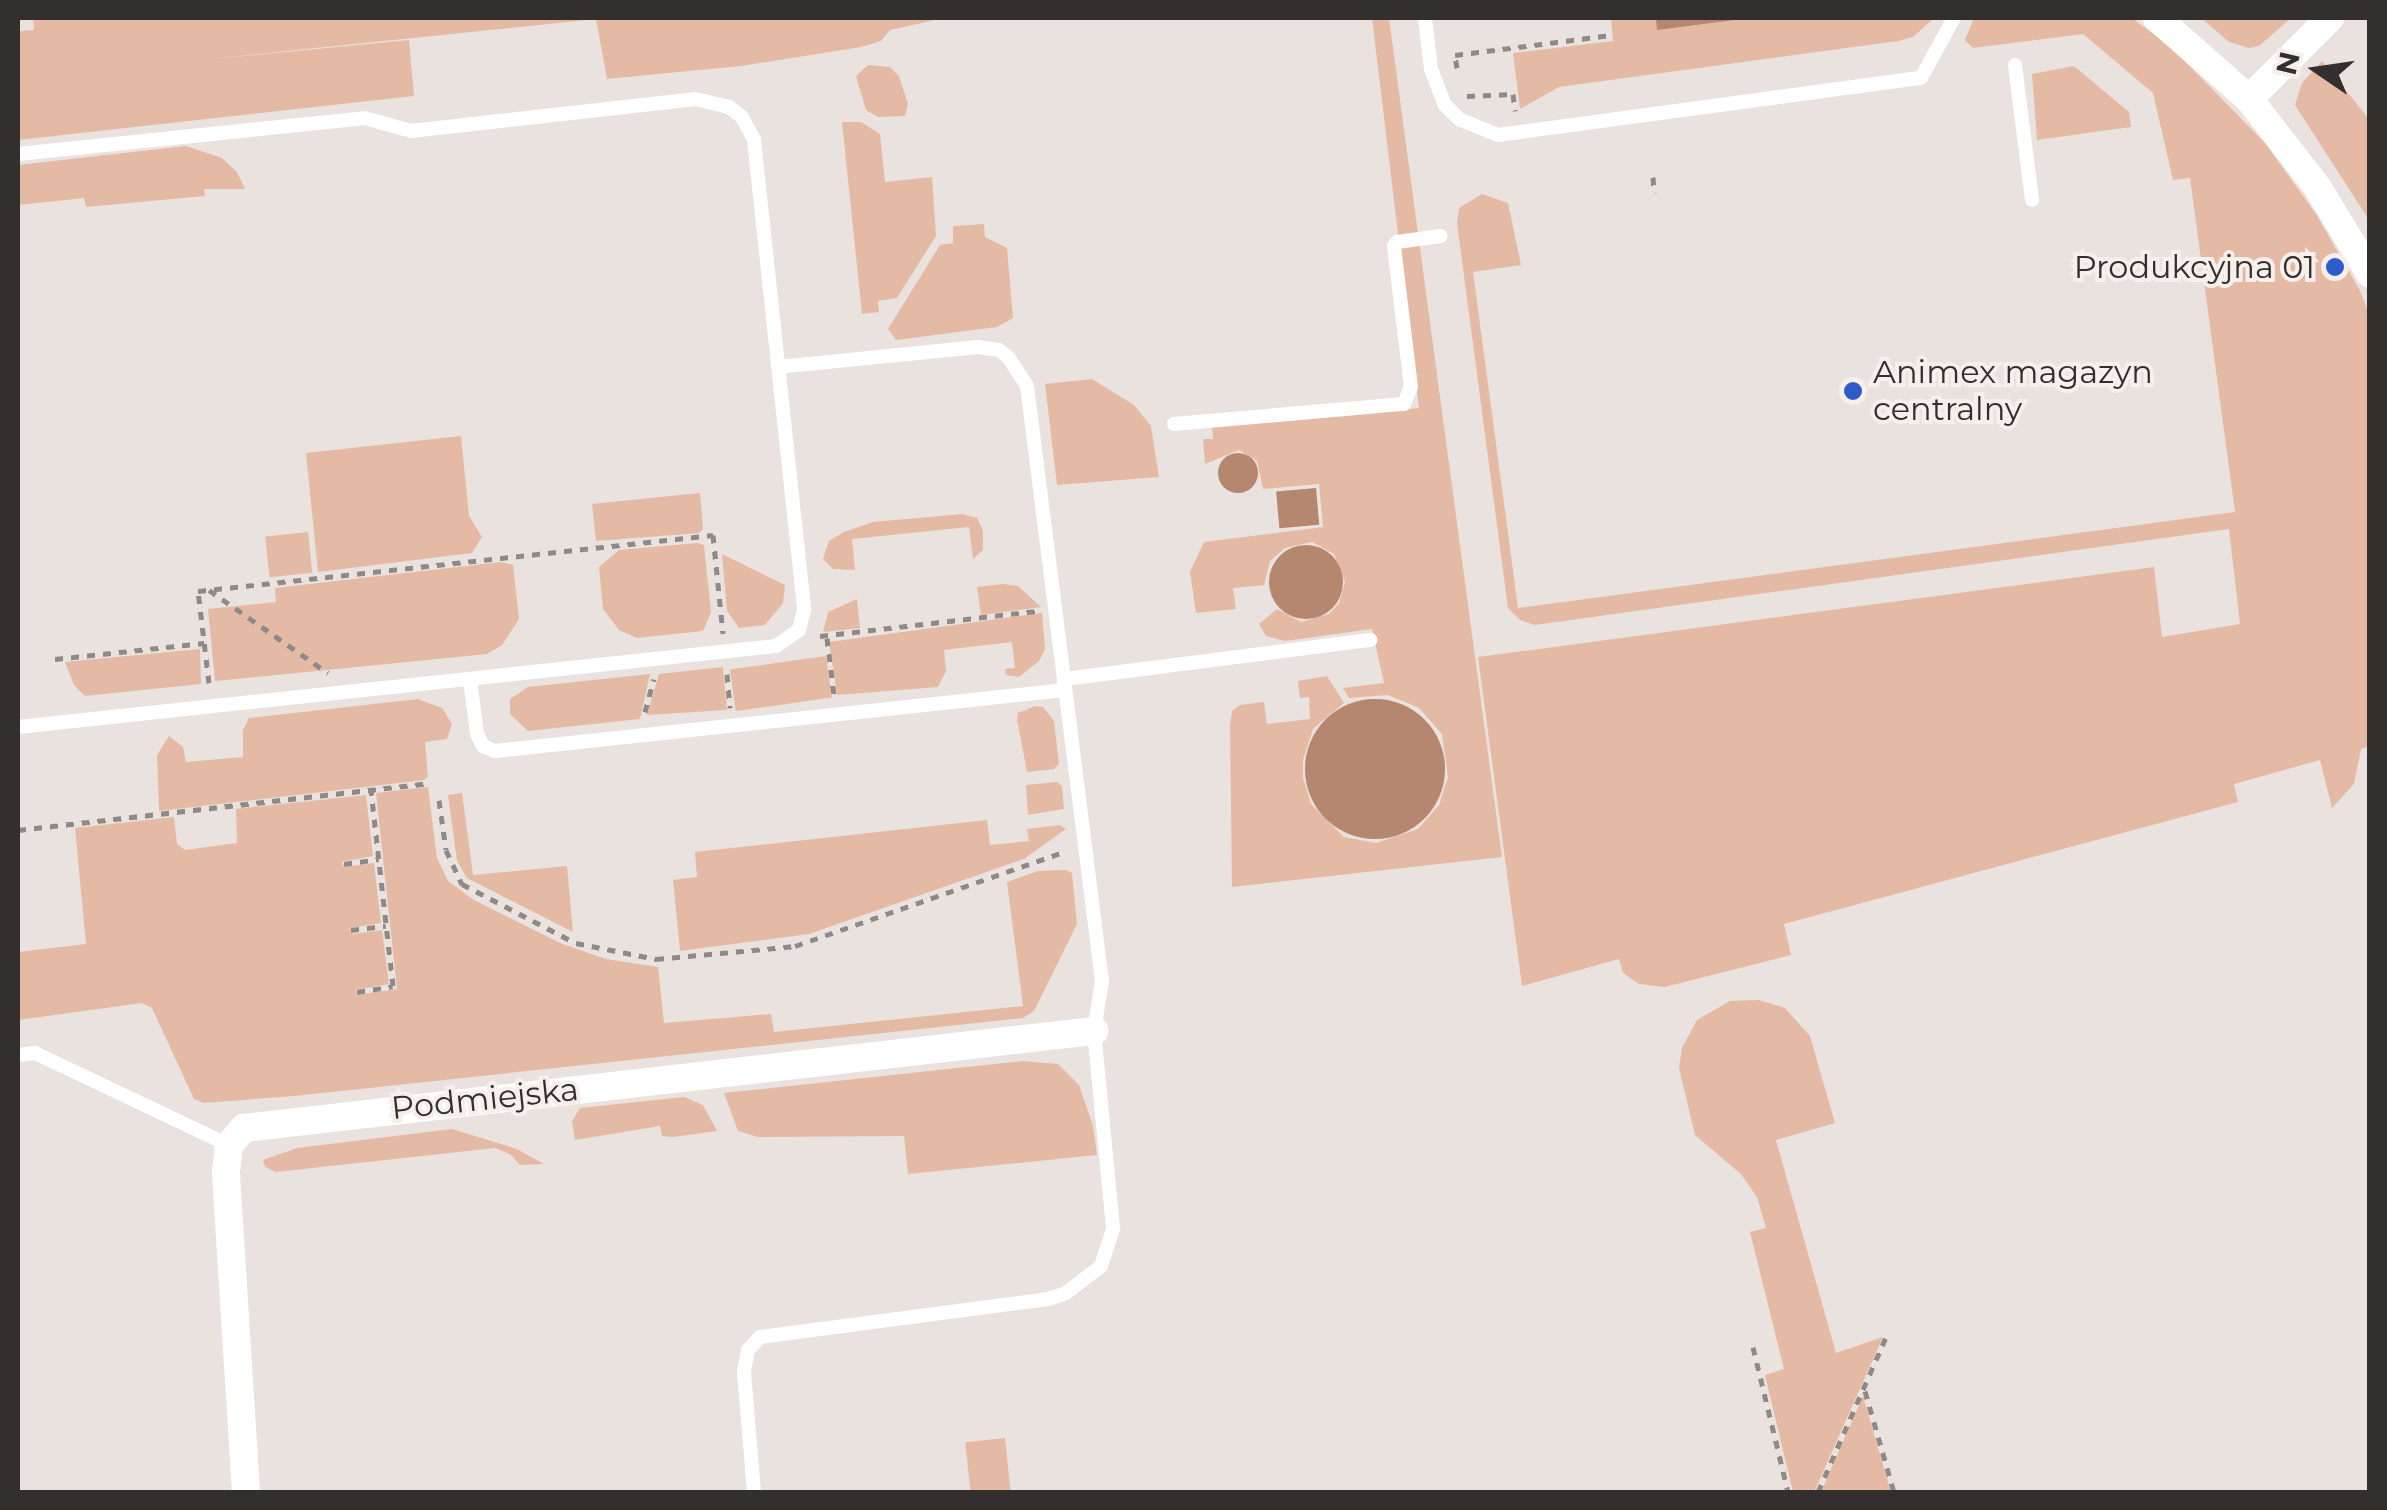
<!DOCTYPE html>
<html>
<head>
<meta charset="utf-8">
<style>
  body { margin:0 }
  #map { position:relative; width:2387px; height:1510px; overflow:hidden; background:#eae2de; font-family:Montserrat,sans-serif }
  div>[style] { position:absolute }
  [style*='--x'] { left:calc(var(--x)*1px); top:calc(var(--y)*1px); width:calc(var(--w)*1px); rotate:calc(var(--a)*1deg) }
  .green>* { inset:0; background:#e5baa4; transform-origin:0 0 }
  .water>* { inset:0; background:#b6876f; transform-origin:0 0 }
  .round { border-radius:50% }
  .path>* { height:5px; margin-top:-2.5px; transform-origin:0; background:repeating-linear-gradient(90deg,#8f8a87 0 8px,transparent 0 16px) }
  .service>* { height:14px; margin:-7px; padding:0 7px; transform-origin:7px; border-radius:7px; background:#fff }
  .minor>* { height:28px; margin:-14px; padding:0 14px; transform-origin:14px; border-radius:14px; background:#fff }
  .dots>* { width:28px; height:28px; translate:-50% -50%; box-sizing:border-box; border:5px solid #f7efeb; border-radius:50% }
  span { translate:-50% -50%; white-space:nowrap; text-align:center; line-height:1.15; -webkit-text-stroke:8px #f7efeb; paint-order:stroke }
  .poi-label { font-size:32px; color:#322f2e }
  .right { translate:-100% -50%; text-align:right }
  .left { translate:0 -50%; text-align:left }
  .street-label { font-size:32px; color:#322f2e }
  .frame { position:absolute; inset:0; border:20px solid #322f2e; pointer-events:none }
  .north { position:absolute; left:2267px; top:20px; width:100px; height:100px; -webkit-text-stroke:8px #f7efeb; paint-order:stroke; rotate:283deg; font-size:28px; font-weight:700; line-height:40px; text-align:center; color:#322f2e }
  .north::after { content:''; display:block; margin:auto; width:35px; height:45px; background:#322f2e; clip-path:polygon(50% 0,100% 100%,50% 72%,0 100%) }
</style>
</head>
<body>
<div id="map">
  <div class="green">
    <div style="clip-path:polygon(33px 18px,944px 18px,890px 30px,881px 41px,861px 47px,741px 66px,607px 79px,596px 19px,201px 60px,409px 40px,414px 96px,18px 140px,18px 31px,34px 30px)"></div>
    <div style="clip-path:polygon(1372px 18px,1389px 18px,1502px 857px,1232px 887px,1230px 726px,1232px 711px,1240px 705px,1264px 702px,1267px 724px,1310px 719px,1309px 697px,1300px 698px,1298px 681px,1327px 676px,1344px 703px,1313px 729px,1303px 760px,1303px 778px,1311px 804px,1344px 837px,1376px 843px,1418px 829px,1439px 805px,1448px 777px,1442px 734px,1419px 708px,1388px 695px,1349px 698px,1343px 688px,1384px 683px,1372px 629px,1285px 641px,1266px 636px,1259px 624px,1277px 609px,1301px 622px,1329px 614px,1339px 603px,1345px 582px,1334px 554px,1312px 542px,1285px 548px,1270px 561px,1264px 585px,1233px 588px,1236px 609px,1196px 613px,1190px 572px,1204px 542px,1323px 527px,1319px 484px,1263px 489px,1257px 461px,1239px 450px,1205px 464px,1203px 439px,1213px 439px,1212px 427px,1419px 408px)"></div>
    <div style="clip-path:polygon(1611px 18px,1934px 18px,1913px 37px,1898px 41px,1559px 87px,1520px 109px,1513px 53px,1613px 41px)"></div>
    <div style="clip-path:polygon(1974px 18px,2132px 18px,2171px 47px,2265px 143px,2316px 214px,2359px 289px,2369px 313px,2370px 746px,2361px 749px,2354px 784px,2332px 808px,2320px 760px,2234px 784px,2238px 802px,1784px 924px,1791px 955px,1665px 987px,1639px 984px,1623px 973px,1619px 959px,1522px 986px,1478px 657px,2154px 567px,2162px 637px,2240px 624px,2229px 529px,1535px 625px,1520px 620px,1508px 608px,1457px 223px,1459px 208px,1482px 194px,1508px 203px,1521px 265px,1473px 272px,1518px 608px,2235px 512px,2190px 178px,2173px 180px,2153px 93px,2083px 34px,1973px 48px,1965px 40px)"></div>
    <div style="clip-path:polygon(2201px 18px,2291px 18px,2259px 46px,2249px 48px,2229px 42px)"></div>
    <div style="clip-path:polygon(2322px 61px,2369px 119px,2369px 220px,2295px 105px,2302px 83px)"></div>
    <div style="clip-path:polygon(868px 65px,890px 67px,899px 76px,908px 104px,905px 116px,878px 117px,866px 110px,856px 76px)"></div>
    <div style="clip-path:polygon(2074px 66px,2129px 112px,2131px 127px,2037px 140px,2032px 74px)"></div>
    <div style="clip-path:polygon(842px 122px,861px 122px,880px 134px,885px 182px,932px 177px,936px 236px,897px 298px,878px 301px,879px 312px,862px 314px)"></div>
    <div style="clip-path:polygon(186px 146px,222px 158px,237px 172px,245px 189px,204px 189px,205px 196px,86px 207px,84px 198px,18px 205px,18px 165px)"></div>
    <div style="clip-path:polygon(984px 224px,985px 237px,1007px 248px,1013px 318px,997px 327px,896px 340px,888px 329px,940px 245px,953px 243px,953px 226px)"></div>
    <div style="clip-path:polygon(1092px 379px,1134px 405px,1151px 426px,1159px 477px,1057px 485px,1045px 384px)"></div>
    <div style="clip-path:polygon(461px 436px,469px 516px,482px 537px,472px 553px,318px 572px,306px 453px)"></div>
    <div style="clip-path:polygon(700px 493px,703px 529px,699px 533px,596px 541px,592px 504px)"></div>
    <div style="clip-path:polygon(962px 514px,977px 518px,983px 531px,983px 550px,973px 559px,969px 527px,852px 539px,855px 570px,833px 569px,823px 559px,829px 541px,844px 532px,873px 522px)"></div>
    <div style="left:308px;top:532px;width:41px;height:43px;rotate:84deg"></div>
    <div style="clip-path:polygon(697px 543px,704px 545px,711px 612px,703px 631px,637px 638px,619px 630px,603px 609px,599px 567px,619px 550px)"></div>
    <div style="clip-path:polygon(722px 554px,785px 585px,783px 603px,765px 625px,739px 628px,727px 611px)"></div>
    <div style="clip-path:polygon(501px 562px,513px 565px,519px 619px,502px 645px,487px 654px,215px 681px,208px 609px,276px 602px,275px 588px)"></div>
    <div style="clip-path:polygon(1003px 584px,1018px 586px,1041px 607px,981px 615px,977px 587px)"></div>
    <div style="clip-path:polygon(857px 599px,860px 628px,823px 632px,828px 612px)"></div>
    <div style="clip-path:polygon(1042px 613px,1045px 649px,1039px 661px,1019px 677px,1006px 675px,1005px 669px,1015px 668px,1012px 642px,944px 650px,946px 671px,938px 687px,837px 695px,829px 642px)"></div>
    <div style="clip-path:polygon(200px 649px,201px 684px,85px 696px,74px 685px,65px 662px)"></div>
    <div style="left:826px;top:656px;width:42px;height:97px;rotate:82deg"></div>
    <div style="clip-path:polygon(723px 667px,727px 710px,647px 715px,659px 674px)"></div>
    <div style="clip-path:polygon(650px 674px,640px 719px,528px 731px,510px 714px,510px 699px,528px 687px)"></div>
    <div style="clip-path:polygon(418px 699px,442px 708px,452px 724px,447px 739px,425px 742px,428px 777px,424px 780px,159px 811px,157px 755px,169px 736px,183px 747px,186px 762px,243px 757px,243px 730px,249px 718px)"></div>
    <div style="clip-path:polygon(1035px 706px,1043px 707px,1054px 721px,1059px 764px,1054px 769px,1027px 772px,1017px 719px,1018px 713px)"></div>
    <div style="clip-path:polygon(1057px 782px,1062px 786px,1064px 809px,1028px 815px,1026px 785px)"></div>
    <div style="clip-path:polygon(428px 787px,437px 858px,448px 881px,474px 900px,560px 943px,606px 959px,658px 967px,664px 1023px,771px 1014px,774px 1032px,1023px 1006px,1007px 882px,1038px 871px,1066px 870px,1072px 873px,1077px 924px,1034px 1011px,1023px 1018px,294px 1096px,204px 1103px,194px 1099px,152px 1008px,142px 1003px,18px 1020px,18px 952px,86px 944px,75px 828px,174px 817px,177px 844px,185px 850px,237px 843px,236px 809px,366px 795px,373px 856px,342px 862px,344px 867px,374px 863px,381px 923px,350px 928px,352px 934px,382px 930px,389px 984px,356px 990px,357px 995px,397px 989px,376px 793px)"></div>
    <div style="clip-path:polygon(462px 793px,473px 875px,567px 866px,573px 932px,467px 878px,457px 861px,448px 795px)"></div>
    <div style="clip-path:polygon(987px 820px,990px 845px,1029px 841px,1027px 829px,1060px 825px,1066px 829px,1024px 859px,809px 934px,680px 951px,673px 880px,697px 877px,695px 852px)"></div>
    <div style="clip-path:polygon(1759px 1000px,1785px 1008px,1810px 1036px,1835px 1123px,1776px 1140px,1836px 1353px,1883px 1337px,1814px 1492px,1793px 1492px,1765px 1375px,1784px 1369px,1750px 1232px,1766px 1228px,1757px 1197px,1741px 1174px,1695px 1135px,1679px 1068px,1682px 1048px,1697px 1020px,1730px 1001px)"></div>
    <div style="clip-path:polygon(1023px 1061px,1058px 1064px,1079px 1085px,1093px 1126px,1097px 1155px,908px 1174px,904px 1136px,758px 1137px,738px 1131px,724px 1093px)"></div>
    <div style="clip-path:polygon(684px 1097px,703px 1105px,717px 1131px,673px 1137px,662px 1136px,660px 1126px,575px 1140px,572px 1121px,580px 1108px)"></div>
    <div style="clip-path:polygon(452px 1129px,517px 1149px,544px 1164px,520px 1165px,510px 1154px,495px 1148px,276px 1172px,265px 1167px,263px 1160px,297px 1148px)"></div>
    <div style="clip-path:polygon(1863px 1396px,1891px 1492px,1821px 1492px)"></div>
    <div style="left:1005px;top:1438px;width:54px;height:40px;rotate:84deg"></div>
  </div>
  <div class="water">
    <div style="clip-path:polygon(1656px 18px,1750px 18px,1657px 30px)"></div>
    <div class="round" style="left:1218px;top:453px;width:40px;height:40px"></div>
    <div style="left:1316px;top:488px;width:37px;height:40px;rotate:85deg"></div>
    <div class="round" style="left:1269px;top:545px;width:74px;height:74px"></div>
    <div class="round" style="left:1305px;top:699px;width:140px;height:140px"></div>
  </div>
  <div class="path">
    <div style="--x:1457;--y:68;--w:13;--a:-99"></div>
    <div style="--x:1455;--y:55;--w:157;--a:-7.3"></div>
    <div style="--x:1467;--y:96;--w:46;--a:-2.5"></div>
    <div style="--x:1513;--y:94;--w:17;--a:83"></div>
    <div style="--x:1653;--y:177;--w:16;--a:86"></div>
    <div style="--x:209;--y:590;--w:145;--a:34.9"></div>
    <div style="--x:820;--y:636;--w:218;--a:-6.6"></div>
    <div style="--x:827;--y:638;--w:57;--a:83"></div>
    <div style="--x:55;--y:659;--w:150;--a:-6.1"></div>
    <div style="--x:727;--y:674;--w:34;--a:85"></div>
    <div style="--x:209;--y:683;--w:93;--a:-96.8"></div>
    <div style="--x:198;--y:591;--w:518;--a:-6.21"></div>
    <div style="--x:713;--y:535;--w:99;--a:84.2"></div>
    <div style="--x:645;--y:712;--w:34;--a:-75"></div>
    <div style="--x:439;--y:800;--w:50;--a:82"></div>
    <div style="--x:446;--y:850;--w:38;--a:65"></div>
    <div style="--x:462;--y:884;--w:128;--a:27.4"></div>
    <div style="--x:576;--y:943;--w:82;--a:11.3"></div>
    <div style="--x:656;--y:959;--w:140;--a:-5.3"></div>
    <div style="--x:795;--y:946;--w:284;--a:-19.3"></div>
    <div style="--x:18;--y:830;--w:415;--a:-6.5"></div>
    <div style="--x:344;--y:864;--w:35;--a:-8"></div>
    <div style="--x:351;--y:930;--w:35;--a:-7"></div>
    <div style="--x:357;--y:992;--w:36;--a:-9"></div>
    <div style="--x:393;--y:986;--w:196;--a:-96.4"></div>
    <div style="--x:1753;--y:1347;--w:149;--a:76.4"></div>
    <div style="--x:1865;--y:1391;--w:105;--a:74"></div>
    <div style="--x:1818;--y:1492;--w:171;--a:-66.3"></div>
  </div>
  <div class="service">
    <div style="--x:1425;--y:18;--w:51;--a:83.3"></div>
    <div style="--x:1431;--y:69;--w:39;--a:69"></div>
    <div style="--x:1445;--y:105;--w:20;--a:45"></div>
    <div style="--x:1459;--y:119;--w:42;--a:22.3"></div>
    <div style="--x:1498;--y:135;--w:427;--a:-7.7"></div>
    <div style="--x:1921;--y:78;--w:68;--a:-61.2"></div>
    <div style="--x:2015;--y:65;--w:136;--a:82.8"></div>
    <div style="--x:18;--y:154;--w:349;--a:-5.9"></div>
    <div style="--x:365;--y:118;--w:48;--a:15.8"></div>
    <div style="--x:411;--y:131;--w:286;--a:-6.4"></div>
    <div style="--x:695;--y:99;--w:35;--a:13"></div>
    <div style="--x:729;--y:107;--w:16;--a:38"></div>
    <div style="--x:742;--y:117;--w:26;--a:62"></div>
    <div style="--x:754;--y:140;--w:473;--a:83.9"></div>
    <div style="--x:804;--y:610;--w:21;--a:104"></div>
    <div style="--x:799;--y:630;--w:28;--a:145"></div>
    <div style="--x:776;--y:646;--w:762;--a:173.9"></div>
    <div style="--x:1174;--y:424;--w:231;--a:-5"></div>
    <div style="--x:1404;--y:404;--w:18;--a:-68"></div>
    <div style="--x:1411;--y:387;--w:142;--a:-96.9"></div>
    <div style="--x:1394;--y:246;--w:5;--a:-53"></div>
    <div style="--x:1397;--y:242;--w:44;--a:-7.8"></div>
    <div style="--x:1065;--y:679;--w:308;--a:-7.3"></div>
    <div style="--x:470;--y:680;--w:54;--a:82.6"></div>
    <div style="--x:477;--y:734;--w:13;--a:63"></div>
    <div style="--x:483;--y:746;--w:13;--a:23"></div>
    <div style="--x:495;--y:751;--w:573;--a:-6.11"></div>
    <div style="--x:18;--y:1055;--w:17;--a:-7"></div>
    <div style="--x:35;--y:1053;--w:215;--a:25.4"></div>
    <div style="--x:754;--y:1492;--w:120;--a:-94.8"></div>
    <div style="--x:744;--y:1372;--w:22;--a:-80"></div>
    <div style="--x:748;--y:1350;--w:18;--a:-47"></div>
    <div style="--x:760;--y:1337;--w:290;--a:-7.5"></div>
    <div style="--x:1048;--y:1299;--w:19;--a:-18"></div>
    <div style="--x:1066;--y:1293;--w:44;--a:-37.6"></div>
    <div style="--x:1101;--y:1266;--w:40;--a:-72"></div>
    <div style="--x:1113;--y:1228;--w:198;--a:-95.5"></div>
    <div style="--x:1094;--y:1031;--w:51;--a:-80.9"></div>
    <div style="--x:1102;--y:981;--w:600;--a:-97.18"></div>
    <div style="--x:1027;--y:386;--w:33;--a:-123"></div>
    <div style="--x:1009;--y:358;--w:13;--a:-141"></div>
    <div style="--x:999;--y:350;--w:21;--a:-172"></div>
    <div style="--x:978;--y:347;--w:200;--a:174.3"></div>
  </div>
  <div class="minor">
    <div style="--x:2157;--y:18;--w:123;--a:41.4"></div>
    <div style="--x:2249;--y:99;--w:113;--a:52.2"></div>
    <div style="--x:2318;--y:188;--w:100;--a:58.8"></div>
    <div style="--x:2249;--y:99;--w:115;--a:-45"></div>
    <div style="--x:246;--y:1492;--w:321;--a:-93.6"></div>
    <div style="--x:226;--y:1172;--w:27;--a:-84"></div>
    <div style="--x:229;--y:1145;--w:23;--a:-49"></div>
    <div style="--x:244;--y:1128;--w:856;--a:-6.51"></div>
  </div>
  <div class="dots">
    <div style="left:2335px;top:267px;background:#2b5cca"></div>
    <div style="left:1853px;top:391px;background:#2b5cca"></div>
  </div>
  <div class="poi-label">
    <span class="right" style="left:2315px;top:267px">Produkcyjna 01</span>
    <span class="left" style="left:1873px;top:391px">Animex magazyn<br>centralny</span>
  </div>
  <div class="street-label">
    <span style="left:485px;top:1099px;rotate:-6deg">Podmiejska</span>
  </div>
  <div class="frame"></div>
  <div class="north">N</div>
</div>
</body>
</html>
